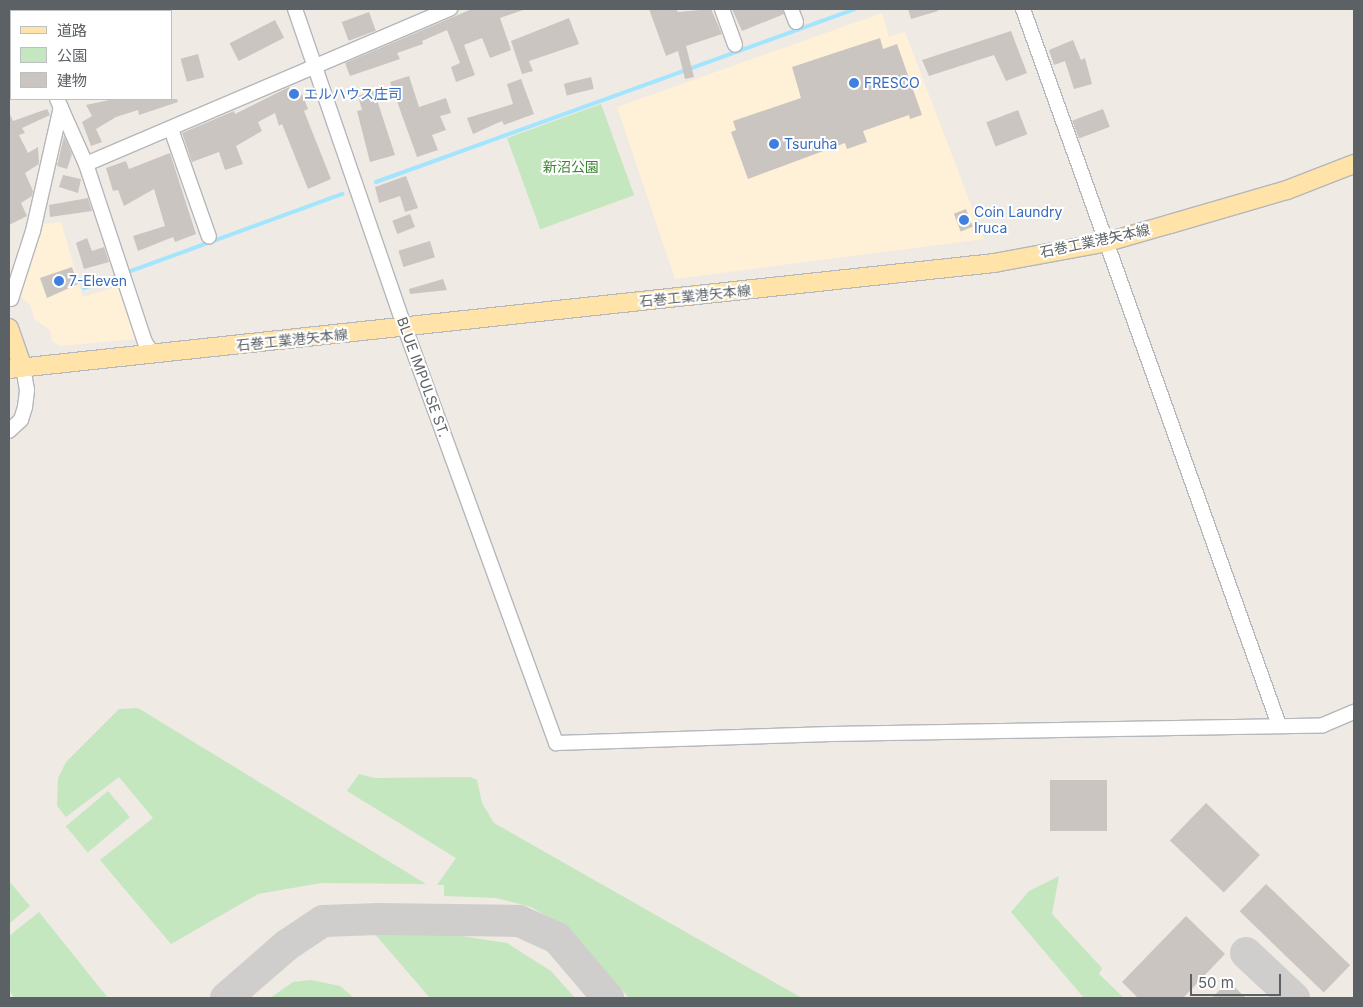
<!DOCTYPE html>
<html>
<head>
<meta charset="utf-8">
<style>
  body { margin:0 }
  #map { position:relative; width:1363px; height:1007px; overflow:hidden; background:#efeae3; font-family:Inter,"Noto Sans JP",sans-serif }
  div>[style] { position:absolute }
  [style*='--x'] { left:calc(var(--x)*1px); top:calc(var(--y)*1px); width:calc(var(--w)*1px); rotate:calc(var(--a)*1deg) }
  .commercial>* { inset:0; background:#fff0d8 }
  .green>* { inset:0; background:#c5e7bf; transform-origin:0 0 }
  .stream>* { height:4px; margin:-2px; padding:0 2px; transform-origin:2px; border-radius:2px; background:#a3e5ff }
  .taxiway>* { height:32px; margin:-16px; padding:0 16px; transform-origin:16px; border-radius:16px; background:#d0cecc }
  .building>* { inset:0; background:#cac5c0; transform-origin:0 0 }
  .roads { filter:drop-shadow(1px 0 #b4b7bb) drop-shadow(-1px 0 #b4b7bb) drop-shadow(0 1px #b4b7bb) drop-shadow(0 -1px #b4b7bb) }
  .minor>* { height:14px; margin:-7px; padding:0 7px; transform-origin:7px; border-radius:7px; background:#fff }
  .major>* { height:18px; margin:-9px; padding:0 9px; transform-origin:9px; border-radius:9px; background:#ffe3a8 }
  .dots>* { width:14px; height:14px; translate:-50% -50%; box-sizing:border-box; border:2px solid #fff; border-radius:50% }
  span { translate:-50% -50%; white-space:nowrap; text-align:center; line-height:1.15; -webkit-text-stroke:4px #fff; paint-order:stroke }
  .shop-label { font-size:14px; color:#366cbe }
  .left { translate:0 -50%; text-align:left }
  .park-label { font-size:14px; color:#3b8631 }
  .street-label { font-size:14px; color:#5b6165 }
  .frame { position:absolute; inset:0; border:10px solid #5b6165; pointer-events:none }
  .legend { position:absolute; left:10px; top:10px; width:162px; height:90px; box-sizing:border-box; background:#fff; border:1px solid #bdc0c1; margin:0; padding:6px 9px; list-style:none; font-size:15px; color:#5b6165 }
  .legend li { display:flex; align-items:center; gap:10px; height:25px }
  .legend b { width:25px; border:1px solid #bdc0c1 }
  .scale { position:absolute; left:1190px; top:974px; width:91px; height:22px; box-sizing:border-box; border:2px solid #5b6165; border-top:0; padding-left:6px; font-size:15px; line-height:18px; white-space:nowrap; color:#5b6165; -webkit-text-stroke:4px #fff; paint-order:stroke }
</style>
</head>
<body>
<div id="map">
  <div class="commercial">
    <div style="clip-path:polygon(882px 13px,889px 37px,905px 32px,984px 239px,675px 279px,617px 107px)"></div>
    <div style="clip-path:polygon(61px 222px,83px 297px,119px 286px,139px 339px,59px 346px,52px 341px,50px 330px,35px 320px,30px 305px,20px 296px,43px 224px)"></div>
  </div>
  <div class="green">
    <div style="left:601px;top:104px;width:97px;height:100px;rotate:70deg"></div>
    <div style="clip-path:polygon(138px 708px,426px 884px,321px 883px,258px 894px,171px 944px,100px 860px,153px 818px,119px 777px,66px 817px,57px 806px,58px 778px,66px 762px,119px 709px)"></div>
    <div style="clip-path:polygon(359px 774px,375px 778px,470px 777px,477px 780px,482px 803px,494px 823px,802px 998px,629px 998px,583px 945px,563px 926px,531px 907px,496px 898px,444px 896px,444px 885px,437px 885px,456px 858px,347px 791px)"></div>
    <div style="left:108px;top:791px;width:34px;height:55px;rotate:50deg"></div>
    <div style="clip-path:polygon(1059px 876px,1052px 914px,1102px 968px,1099px 974px,1124px 998px,1084px 998px,1011px 912px,1029px 891px)"></div>
    <div style="clip-path:polygon(9px 881px,30px 906px,9px 924px)"></div>
    <div style="clip-path:polygon(39px 912px,108px 998px,14px 998px,9px 990px,9px 936px)"></div>
    <div style="clip-path:polygon(373px 932px,441px 933px,507px 943px,551px 971px,575px 998px,430px 998px)"></div>
    <div style="clip-path:polygon(311px 980px,340px 986px,354px 998px,270px 998px,293px 982px)"></div>
  </div>
  <div class="stream">
    <div style="--x:376;--y:182;--w:509;--a:-19.86"></div>
    <div style="--x:84;--y:288;--w:275;--a:-20"></div>
  </div>
  <div class="taxiway">
    <div style="--x:1246;--y:953;--w:66;--a:43.2"></div>
    <div style="--x:226;--y:998;--w:81;--a:-41"></div>
    <div style="--x:287;--y:945;--w:43;--a:-33.7"></div>
    <div style="--x:323;--y:921;--w:56;--a:-2"></div>
    <div style="--x:379;--y:919;--w:140;--a:0.8"></div>
    <div style="--x:519;--y:921;--w:42;--a:24.1"></div>
    <div style="--x:557;--y:938;--w:79;--a:49.6"></div>
  </div>
  <div class="building">
    <div style="clip-path:polygon(472px 9px,523px 10px,500px 18px,511px 50px,490px 58px,482px 38px,464px 45px,475px 75px,456px 82px,451px 67px,460px 63px,447px 30px,422px 41px,423px 44px,397px 53px,400px 59px,350px 76px,345px 63px)"></div>
    <div style="clip-path:polygon(649px 9px,676px 9px,678px 12px,711px 9px,722px 34px,686px 46px,694px 77px,685px 79px,678px 51px,666px 56px)"></div>
    <div style="clip-path:polygon(732px 9px,782px 9px,784px 14px,742px 31px)"></div>
    <div style="clip-path:polygon(908px 9px,938px 9px,938px 11px,911px 19px)"></div>
    <div style="left:369px;top:12px;width:20px;height:29px;rotate:70deg"></div>
    <div style="clip-path:polygon(569px 18px,579px 44px,529px 61px,533px 71px,522px 74px,511px 41px)"></div>
    <div style="left:275px;top:20px;width:20px;height:51px;rotate:63deg"></div>
    <div style="clip-path:polygon(1011px 31px,1027px 73px,1006px 81px,994px 55px,929px 76px,922px 60px)"></div>
    <div style="clip-path:polygon(880px 38px,883px 49px,897px 44px,922px 115px,910px 119px,909px 115px,863px 131px,867px 142px,847px 149px,845px 143px,748px 179px,731px 132px,736px 130px,733px 121px,801px 98px,792px 67px)"></div>
    <div style="clip-path:polygon(1073px 40px,1081px 60px,1085px 58px,1092px 84px,1074px 89px,1065px 61px,1054px 65px,1049px 50px)"></div>
    <div style="left:198px;top:54px;width:24px;height:18px;rotate:75deg"></div>
    <div style="clip-path:polygon(409px 76px,419px 107px,446px 98px,451px 113px,440px 116px,446px 130px,432px 135px,438px 150px,417px 157px,390px 82px)"></div>
    <div style="left:591px;top:77px;width:12px;height:28px;rotate:76deg"></div>
    <div style="clip-path:polygon(521px 79px,534px 114px,504px 125px,502px 121px,473px 134px,467px 118px,513px 104px,507px 84px)"></div>
    <div style="clip-path:polygon(289px 87px,293px 98px,302px 94px,308px 109px,304px 111px,331px 179px,308px 189px,282px 124px,279px 126px,275px 113px,258px 122px,262px 131px,236px 146px,243px 164px,225px 170px,219px 152px,192px 162px,182px 133px,234px 111px,235px 114px)"></div>
    <div style="clip-path:polygon(374px 91px,395px 155px,370px 162px,357px 111px,362px 110px,358px 96px)"></div>
    <div style="clip-path:polygon(114px 99px,177px 99px,178px 102px,139px 115px,138px 110px,116px 117px,96px 129px,102px 142px,91px 146px,82px 122px,92px 116px,86px 105px)"></div>
    <div style="clip-path:polygon(47px 109px,50px 115px,22px 128px,25px 133px,19px 135px,28px 153px,38px 147px,39px 164px,25px 173px,33px 191px,32px 196px,21px 203px,27px 216px,9px 225px,9px 112px,13px 121px)"></div>
    <div style="left:1103px;top:109px;width:19px;height:33px;rotate:69deg"></div>
    <div style="left:1018px;top:110px;width:26px;height:34px;rotate:69deg"></div>
    <div style="clip-path:polygon(64px 136px,72px 154px,67px 169px,57px 166px)"></div>
    <div style="clip-path:polygon(170px 153px,196px 234px,175px 242px,173px 237px,138px 251px,133px 236px,165px 226px,154px 189px,124px 206px,118px 190px,113px 191px,106px 168px,126px 161px,129px 169px)"></div>
    <div style="clip-path:polygon(63px 175px,81px 179px,78px 193px,59px 187px)"></div>
    <div style="clip-path:polygon(406px 176px,418px 208px,405px 212px,400px 196px,379px 203px,375px 187px)"></div>
    <div style="clip-path:polygon(88px 198px,92px 211px,50px 217px,49px 205px)"></div>
    <div style="left:966px;top:209px;width:19px;height:13px;rotate:69deg"></div>
    <div style="left:410px;top:214px;width:14px;height:19px;rotate:69deg"></div>
    <div style="clip-path:polygon(87px 238px,92px 251px,104px 247px,109px 262px,84px 269px,76px 243px)"></div>
    <div style="left:430px;top:241px;width:17px;height:33px;rotate:73deg"></div>
    <div style="clip-path:polygon(72px 267px,78px 284px,47px 298px,40px 278px)"></div>
    <div style="clip-path:polygon(443px 279px,447px 290px,410px 294px,409px 289px)"></div>
    <div style="left:1050px;top:780px;width:57px;height:51px"></div>
    <div style="left:1206px;top:803px;width:75px;height:52px;rotate:44deg"></div>
    <div style="left:1266px;top:884px;width:117px;height:38px;rotate:44deg"></div>
    <div style="clip-path:polygon(1186px 916px,1225px 954px,1183px 998px,1138px 998px,1122px 982px)"></div>
    <div style="clip-path:polygon(1228px 981px,1246px 998px,1212px 998px)"></div>
  </div>
  <div class="roads">
    <div class="minor">
      <div style="--x:22;--y:9;--w:2;--a:63"></div>
      <div style="--x:295;--y:9;--w:337;--a:71"></div>
      <div style="--x:405;--y:328;--w:442;--a:70"></div>
      <div style="--x:556;--y:743;--w:275;--a:-1.9"></div>
      <div style="--x:831;--y:734;--w:492;--a:-1"></div>
      <div style="--x:1323;--y:725;--w:34;--a:-23"></div>
      <div style="--x:722;--y:9;--w:38;--a:70"></div>
      <div style="--x:791;--y:9;--w:14;--a:69"></div>
      <div style="--x:1023;--y:9;--w:760;--a:70.33"></div>
      <div style="--x:122;--y:11;--w:4;--a:-34"></div>
      <div style="--x:57;--y:99;--w:71;--a:66"></div>
      <div style="--x:86;--y:164;--w:188;--a:71.7"></div>
      <div style="--x:145;--y:342;--w:13;--a:58"></div>
      <div style="--x:171;--y:129;--w:114;--a:70.6"></div>
      <div style="--x:86;--y:164;--w:396;--a:-23.1"></div>
      <div style="--x:11;--y:299;--w:71;--a:-72.1"></div>
      <div style="--x:33;--y:231;--w:127;--a:-77.3"></div>
      <div style="--x:9;--y:431;--w:16;--a:-43"></div>
      <div style="--x:21;--y:420;--w:14;--a:-73"></div>
      <div style="--x:25;--y:407;--w:17;--a:-83"></div>
      <div style="--x:27;--y:390;--w:22;--a:-100"></div>
    </div>
    <div class="major">
      <div style="--x:9;--y:328;--w:42;--a:70.7"></div>
      <div style="--x:9;--y:369;--w:991;--a:-6.14"></div>
      <div style="--x:994;--y:263;--w:115;--a:-10.5"></div>
      <div style="--x:1107;--y:242;--w:66;--a:-15.9"></div>
      <div style="--x:1170;--y:224;--w:122;--a:-16.2"></div>
      <div style="--x:1287;--y:190;--w:72;--a:-21.2"></div>
    </div>
  </div>
  <div class="dots">
    <div style="left:854px;top:83px;background:#3f7fe0"></div>
    <div style="left:294px;top:94px;background:#3f7fe0"></div>
    <div style="left:774px;top:144px;background:#3f7fe0"></div>
    <div style="left:964px;top:220px;background:#3f7fe0"></div>
    <div style="left:59px;top:281px;background:#3f7fe0"></div>
  </div>
  <div class="shop-label">
    <span class="left" style="left:864px;top:83px">FRESCO</span>
    <span class="left" style="left:304px;top:94px">エルハウス庄司</span>
    <span class="left" style="left:784px;top:144px">Tsuruha</span>
    <span class="left" style="left:974px;top:220px">Coin Laundry<br>Iruca</span>
    <span class="left" style="left:69px;top:281px">7-Eleven</span>
  </div>
  <div class="park-label">
    <span style="left:571px;top:167px">新沼公園</span>
  </div>
  <div class="street-label">
    <span style="left:1095px;top:241px;rotate:-12deg">石巻工業港矢本線</span>
    <span style="left:695px;top:296px;rotate:-6deg">石巻工業港矢本線</span>
    <span style="left:292px;top:340px;rotate:-6deg">石巻工業港矢本線</span>
    <span style="left:423px;top:377px;rotate:70deg">BLUE IMPULSE ST.</span>
  </div>
  <div class="frame"></div>
  <ul class="legend">
  <li><b style="height:6px;background:#ffe3a8"></b>道路</li>
  <li><b style="height:14px;background:#c5e7bf"></b>公園</li>
  <li><b style="height:14px;background:#cac5c0"></b>建物</li>
  </ul>
  <div class="scale">50 m</div>
</div>
</body>
</html>
